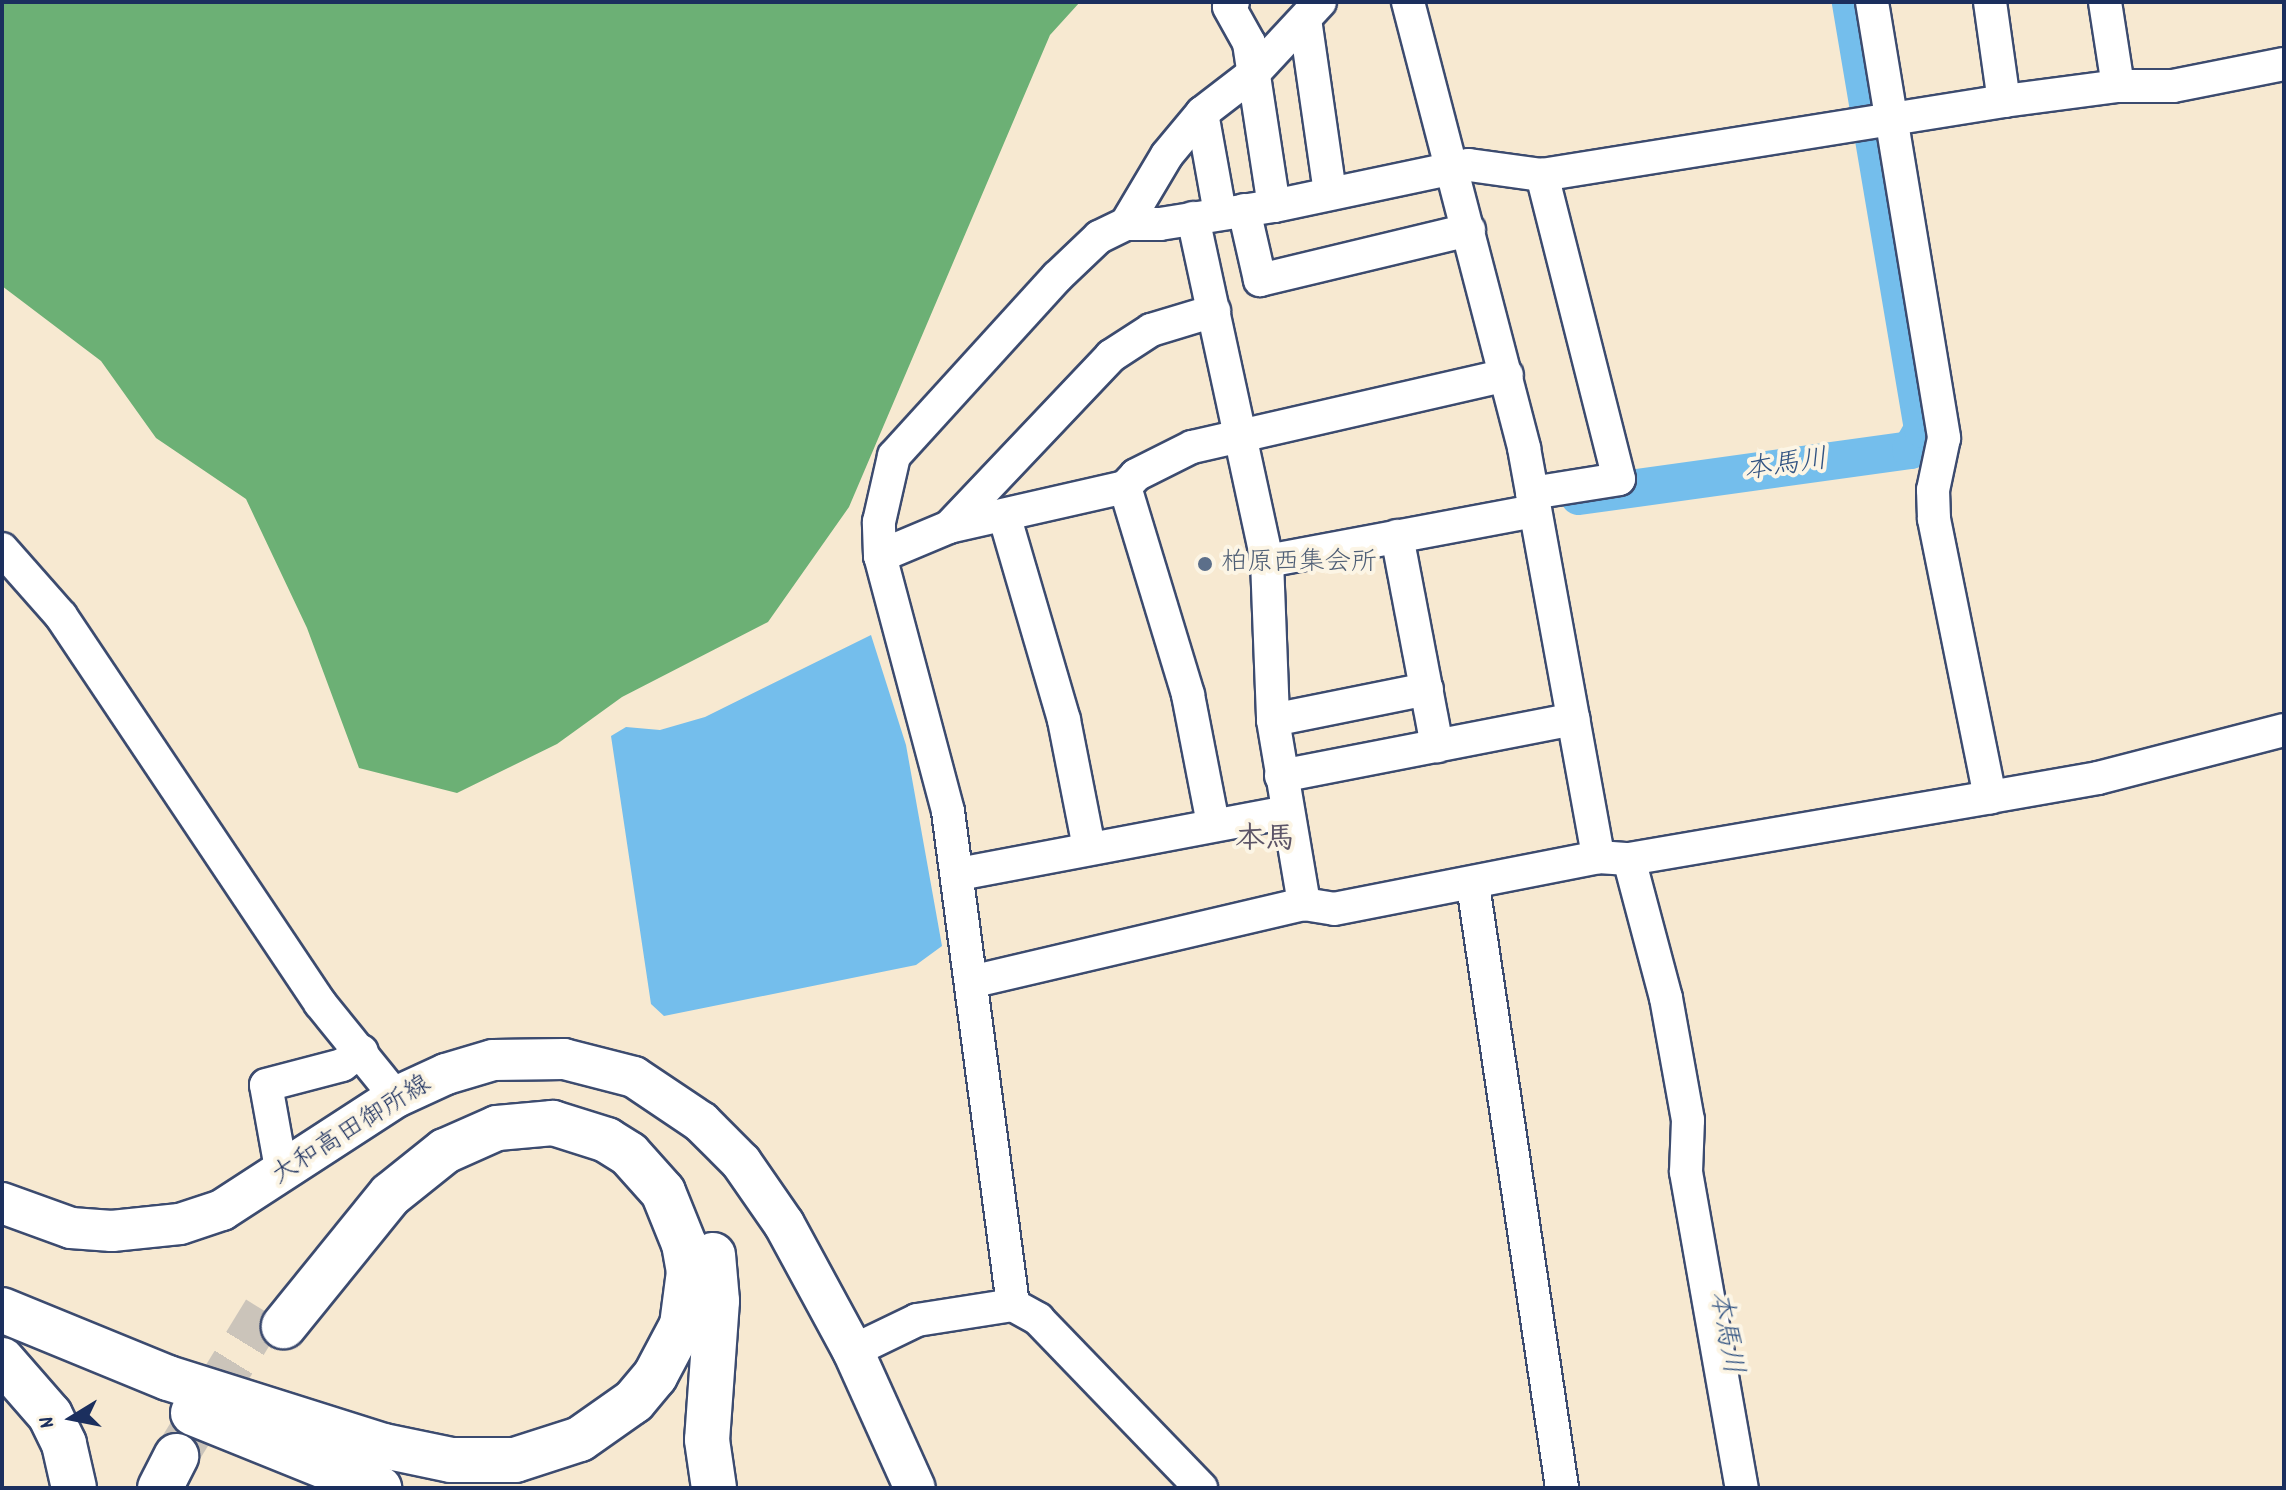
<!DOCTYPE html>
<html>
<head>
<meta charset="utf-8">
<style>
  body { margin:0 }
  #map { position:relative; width:2286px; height:1490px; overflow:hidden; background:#f7e9d1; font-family:Dekko,"Klee One",sans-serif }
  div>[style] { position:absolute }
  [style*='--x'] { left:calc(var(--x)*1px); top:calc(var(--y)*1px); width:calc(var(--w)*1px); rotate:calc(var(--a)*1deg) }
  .forest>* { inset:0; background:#6cb075 }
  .water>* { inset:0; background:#74beec }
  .river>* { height:38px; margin:-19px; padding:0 19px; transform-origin:19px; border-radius:19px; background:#74beec }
  .highway-tunnel>* { height:44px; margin-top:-22px; transform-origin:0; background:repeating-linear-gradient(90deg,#cbc4ba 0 44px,transparent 0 66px) }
  .roads { filter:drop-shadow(2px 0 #3c4b6f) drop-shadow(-2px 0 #3c4b6f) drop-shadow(0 2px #3c4b6f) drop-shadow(0 -2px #3c4b6f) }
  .minor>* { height:32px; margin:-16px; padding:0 16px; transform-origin:16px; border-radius:16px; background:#fff }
  .major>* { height:40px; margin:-20px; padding:0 20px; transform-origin:20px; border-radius:20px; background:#fff }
  .highway>* { height:44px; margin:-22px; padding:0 22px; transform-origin:22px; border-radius:22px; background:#fff }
  .dots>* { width:22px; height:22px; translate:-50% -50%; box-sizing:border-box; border:4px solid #fcf5e5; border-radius:50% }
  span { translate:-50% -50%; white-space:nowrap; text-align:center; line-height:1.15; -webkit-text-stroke:8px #fcf5e5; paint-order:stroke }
  .service-label { font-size:26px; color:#4e5e75 }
  .left { translate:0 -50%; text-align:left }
  .street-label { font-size:26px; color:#1b2f5e }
  .water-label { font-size:28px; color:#315382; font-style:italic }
  .quarter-label { font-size:30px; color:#5c5467; font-weight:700 }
  .frame { position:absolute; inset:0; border:4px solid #1b2f5e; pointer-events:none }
  .north { position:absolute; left:32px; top:1378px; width:80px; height:80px; -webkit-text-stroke:6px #fcf5e5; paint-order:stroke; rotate:260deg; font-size:22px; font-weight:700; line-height:32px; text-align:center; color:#1b2f5e }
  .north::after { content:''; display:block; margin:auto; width:28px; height:36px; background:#1b2f5e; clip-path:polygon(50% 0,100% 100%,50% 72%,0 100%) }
</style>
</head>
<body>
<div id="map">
  <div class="forest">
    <div style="clip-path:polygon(2px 2px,1080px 2px,1050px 35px,849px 507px,768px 622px,622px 697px,557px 744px,457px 793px,359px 768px,307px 628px,246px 499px,156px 438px,101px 361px,2px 286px)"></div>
  </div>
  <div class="water">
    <div style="clip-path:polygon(871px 635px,906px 745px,942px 946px,916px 965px,664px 1016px,651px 1004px,611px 736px,626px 727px,660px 730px,705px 717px)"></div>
  </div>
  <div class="river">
    <div style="--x:1579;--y:496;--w:335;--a:-7.9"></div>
    <div style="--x:1911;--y:450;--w:24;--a:-60"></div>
    <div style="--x:1923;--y:429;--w:433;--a:-99.6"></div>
  </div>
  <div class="highway-tunnel">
    <div style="--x:176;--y:1456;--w:170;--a:-58.5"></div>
  </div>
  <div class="roads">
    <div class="minor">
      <div style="--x:1233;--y:2;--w:6;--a:129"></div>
      <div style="--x:1229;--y:7;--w:41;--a:60.9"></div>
      <div style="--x:1249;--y:43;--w:165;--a:81.3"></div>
      <div style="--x:1408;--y:2;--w:461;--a:75.4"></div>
      <div style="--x:1524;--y:448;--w:416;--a:79.7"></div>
      <div style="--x:1872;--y:2;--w:442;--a:80.6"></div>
      <div style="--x:1944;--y:438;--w:53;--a:101.9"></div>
      <div style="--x:1933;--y:490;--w:29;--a:88"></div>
      <div style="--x:1934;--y:519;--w:284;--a:78.6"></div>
      <div style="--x:1990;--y:2;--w:100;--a:82"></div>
      <div style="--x:2105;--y:2;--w:85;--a:81.2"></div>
      <div style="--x:1305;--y:19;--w:176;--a:81.8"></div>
      <div style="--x:1202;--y:113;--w:102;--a:79.8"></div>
      <div style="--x:1244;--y:210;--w:72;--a:77.1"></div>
      <div style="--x:1260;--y:280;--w:215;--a:-13.5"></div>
      <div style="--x:1193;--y:218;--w:351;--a:77.8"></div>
      <div style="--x:1267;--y:561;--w:159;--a:87.8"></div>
      <div style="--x:1273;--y:720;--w:187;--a:80.4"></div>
      <div style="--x:1126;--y:224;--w:80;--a:-59.3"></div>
      <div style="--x:1167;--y:155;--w:55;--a:-50.2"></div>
      <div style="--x:1202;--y:113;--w:66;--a:-37.6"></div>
      <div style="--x:1254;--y:73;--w:97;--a:-47.1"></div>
      <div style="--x:1125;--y:487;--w:217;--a:73.1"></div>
      <div style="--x:1188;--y:695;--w:131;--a:79"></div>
      <div style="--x:1532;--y:493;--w:88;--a:-9.1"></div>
      <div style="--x:1619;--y:479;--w:314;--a:-104.2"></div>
      <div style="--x:1005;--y:518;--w:210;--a:73.7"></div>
      <div style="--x:1064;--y:720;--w:129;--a:78.9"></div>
      <div style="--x:949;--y:527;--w:236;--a:-46.5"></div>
      <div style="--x:1111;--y:356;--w:48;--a:-33"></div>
      <div style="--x:1151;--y:330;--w:66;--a:-16.8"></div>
      <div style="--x:1397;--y:536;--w:214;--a:79.2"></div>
      <div style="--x:2;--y:549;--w:89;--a:48.6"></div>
      <div style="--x:61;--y:616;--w:466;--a:56.2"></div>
      <div style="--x:320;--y:1003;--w:121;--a:51"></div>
      <div style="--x:880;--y:556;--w:75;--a:-22.8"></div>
      <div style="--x:949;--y:527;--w:180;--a:-12.8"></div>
      <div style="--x:1125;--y:487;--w:16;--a:-47"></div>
      <div style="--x:1136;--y:475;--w:63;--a:-26.6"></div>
      <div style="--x:1192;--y:447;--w:323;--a:-12.9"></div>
      <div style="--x:1267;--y:561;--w:272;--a:-10.6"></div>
      <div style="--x:1273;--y:720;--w:157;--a:-11.4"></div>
      <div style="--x:1281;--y:776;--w:298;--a:-11"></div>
      <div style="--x:1629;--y:859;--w:144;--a:75.1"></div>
      <div style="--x:1666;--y:998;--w:124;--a:79.8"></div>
      <div style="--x:1688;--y:1120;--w:52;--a:92.2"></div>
      <div style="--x:1686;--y:1172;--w:321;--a:80"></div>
      <div style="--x:959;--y:874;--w:334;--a:-10.7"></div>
      <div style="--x:1473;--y:885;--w:610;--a:81.6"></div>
      <div style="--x:975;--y:981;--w:338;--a:-13.2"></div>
      <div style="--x:1304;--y:904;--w:30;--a:9"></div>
      <div style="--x:1334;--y:909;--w:269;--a:-11.1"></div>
      <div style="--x:1598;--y:857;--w:31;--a:4"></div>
      <div style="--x:1629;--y:859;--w:366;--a:-9.7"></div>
      <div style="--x:1990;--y:797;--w:110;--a:-10"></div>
      <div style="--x:2098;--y:778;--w:192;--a:-14.5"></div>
      <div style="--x:282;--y:1174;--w:90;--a:-100.2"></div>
      <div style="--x:266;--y:1085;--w:79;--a:-14.7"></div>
      <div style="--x:342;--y:1065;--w:24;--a:-35"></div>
      <div style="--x:1013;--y:1305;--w:498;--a:-97.5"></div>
      <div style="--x:948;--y:811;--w:264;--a:-104.9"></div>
      <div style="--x:880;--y:556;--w:34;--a:-92"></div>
      <div style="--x:879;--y:522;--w:68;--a:-77.2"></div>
      <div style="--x:894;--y:456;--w:242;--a:-47.7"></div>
      <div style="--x:1057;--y:277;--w:58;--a:-43.6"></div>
      <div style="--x:1099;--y:237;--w:30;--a:-26"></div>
      <div style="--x:1126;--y:224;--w:34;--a:0"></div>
      <div style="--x:1160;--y:224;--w:115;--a:-9"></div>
      <div style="--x:1274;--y:206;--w:199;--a:-11.9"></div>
      <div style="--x:1469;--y:165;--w:74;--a:7.8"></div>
      <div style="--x:1542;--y:175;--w:468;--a:-9.1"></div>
      <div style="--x:2004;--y:101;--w:115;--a:-7.5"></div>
      <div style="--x:2118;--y:86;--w:55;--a:0"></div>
      <div style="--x:2173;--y:86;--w:113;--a:-11.2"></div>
      <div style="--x:853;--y:1351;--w:71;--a:-25.8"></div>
      <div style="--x:917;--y:1320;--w:97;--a:-8.9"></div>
      <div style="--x:1013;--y:1305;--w:29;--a:29"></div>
      <div style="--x:1038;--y:1319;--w:235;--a:46"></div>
    </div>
    <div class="major">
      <div style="--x:2;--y:1203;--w:73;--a:19.9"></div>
      <div style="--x:71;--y:1228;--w:41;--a:4.2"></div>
      <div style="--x:112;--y:1231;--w:68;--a:-5.9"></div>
      <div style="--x:180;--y:1224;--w:44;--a:-18.4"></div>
      <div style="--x:222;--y:1210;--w:207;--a:-33"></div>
      <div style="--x:396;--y:1097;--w:55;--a:-24.7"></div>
      <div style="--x:446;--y:1074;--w:49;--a:-16.6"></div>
      <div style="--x:493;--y:1060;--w:71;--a:-0.8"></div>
      <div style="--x:564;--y:1059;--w:72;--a:14.4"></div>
      <div style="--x:634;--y:1077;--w:81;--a:33.9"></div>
      <div style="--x:701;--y:1122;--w:57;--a:45"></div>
      <div style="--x:741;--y:1162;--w:75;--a:55.3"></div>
      <div style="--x:784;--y:1224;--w:145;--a:61.5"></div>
      <div style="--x:853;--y:1351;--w:150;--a:65.7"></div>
    </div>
    <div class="highway">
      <div style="--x:713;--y:1255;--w:46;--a:85"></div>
      <div style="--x:717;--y:1301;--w:139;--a:94.1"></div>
      <div style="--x:707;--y:1440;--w:49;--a:81.7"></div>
      <div style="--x:2;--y:1310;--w:179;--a:22.3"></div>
      <div style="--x:168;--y:1378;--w:226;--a:17.5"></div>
      <div style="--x:384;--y:1446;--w:68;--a:11.8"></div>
      <div style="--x:451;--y:1460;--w:64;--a:0"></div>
      <div style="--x:515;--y:1460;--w:68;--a:-17.9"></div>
      <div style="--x:580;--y:1439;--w:66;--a:-35.1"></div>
      <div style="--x:634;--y:1401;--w:33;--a:-50"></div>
      <div style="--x:655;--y:1376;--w:58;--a:-62.1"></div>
      <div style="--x:682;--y:1325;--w:53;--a:-82.5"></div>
      <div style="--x:689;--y:1272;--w:28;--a:-100"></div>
      <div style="--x:684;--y:1244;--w:56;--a:-112"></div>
      <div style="--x:663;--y:1192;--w:51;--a:-131.8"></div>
      <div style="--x:629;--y:1154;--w:26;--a:-148"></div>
      <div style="--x:607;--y:1140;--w:57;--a:-162.5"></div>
      <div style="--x:553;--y:1123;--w:56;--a:174.9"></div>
      <div style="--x:497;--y:1128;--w:57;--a:156.1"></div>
      <div style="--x:445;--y:1151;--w:70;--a:141.3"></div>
      <div style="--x:390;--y:1195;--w:169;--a:129"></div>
      <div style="--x:2;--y:1360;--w:73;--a:48.9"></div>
      <div style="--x:50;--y:1415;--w:32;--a:64"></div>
      <div style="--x:64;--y:1444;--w:45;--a:77.2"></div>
      <div style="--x:193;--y:1413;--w:201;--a:22"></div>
      <div style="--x:160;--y:1488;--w:36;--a:-63"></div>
    </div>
  </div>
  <div class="dots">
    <div style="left:1205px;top:564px;background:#5c6f8a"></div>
  </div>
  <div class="service-label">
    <span class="left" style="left:1221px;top:564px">柏原西集会所</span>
  </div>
  <div class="street-label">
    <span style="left:352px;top:1131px;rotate:-32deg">大和高田御所線</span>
  </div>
  <div class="water-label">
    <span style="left:1786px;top:467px;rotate:-8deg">本馬川</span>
    <span style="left:1724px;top:1333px;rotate:80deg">本馬川</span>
  </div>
  <div class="quarter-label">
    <span style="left:1265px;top:842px">本馬</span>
  </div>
  <div class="frame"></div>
  <div class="north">N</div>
</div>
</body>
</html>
